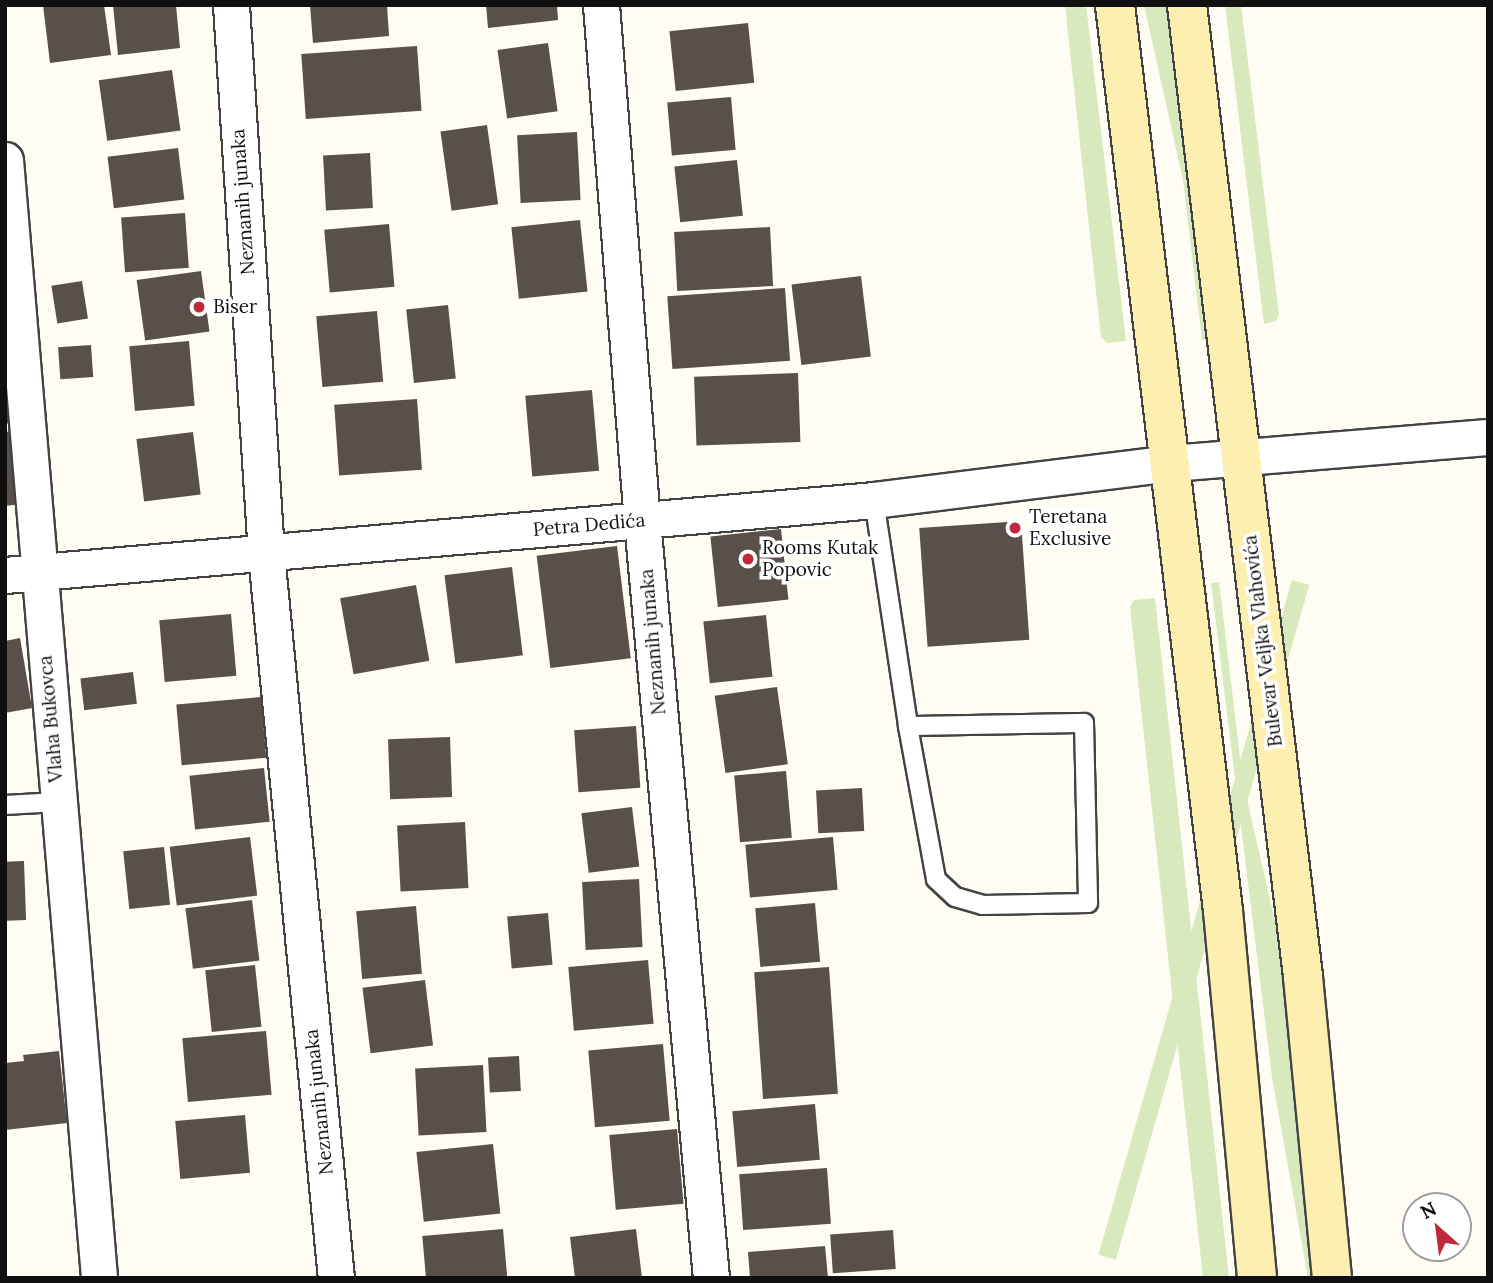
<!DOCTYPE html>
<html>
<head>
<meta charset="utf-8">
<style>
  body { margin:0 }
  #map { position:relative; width:1493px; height:1283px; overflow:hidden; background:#fffcf3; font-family:Lora,serif }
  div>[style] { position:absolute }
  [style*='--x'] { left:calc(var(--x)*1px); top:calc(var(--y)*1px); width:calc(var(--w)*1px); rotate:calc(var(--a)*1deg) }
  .green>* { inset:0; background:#d7e9bd; transform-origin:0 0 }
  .building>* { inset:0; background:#59504c; transform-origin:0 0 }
  .roads { filter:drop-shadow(2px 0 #434343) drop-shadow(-2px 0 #434343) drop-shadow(0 2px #434343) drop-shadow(0 -2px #434343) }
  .service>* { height:18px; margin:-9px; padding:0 9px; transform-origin:9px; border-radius:9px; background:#fff }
  .minor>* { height:35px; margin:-17.5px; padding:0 17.5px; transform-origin:17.5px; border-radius:17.5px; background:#fff }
  .secondary>* { height:38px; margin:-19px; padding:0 19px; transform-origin:19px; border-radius:19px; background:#fdefb0 }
  .dots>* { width:19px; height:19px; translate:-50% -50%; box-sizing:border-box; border:4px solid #fff; border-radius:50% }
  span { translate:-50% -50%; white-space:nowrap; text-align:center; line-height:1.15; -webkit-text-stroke:7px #fff; paint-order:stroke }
  .street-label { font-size:19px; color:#101010 }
  .poi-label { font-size:19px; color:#101010 }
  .left { translate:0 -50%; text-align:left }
  .frame { position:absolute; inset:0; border:7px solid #101010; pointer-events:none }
  .north { position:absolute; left:1402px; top:1192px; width:70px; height:70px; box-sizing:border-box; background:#fff; border:2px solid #9f9f9f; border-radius:50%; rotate:332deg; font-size:19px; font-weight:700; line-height:28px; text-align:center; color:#101010 }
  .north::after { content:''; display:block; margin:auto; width:24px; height:32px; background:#bf293a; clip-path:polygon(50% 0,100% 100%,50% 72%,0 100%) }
</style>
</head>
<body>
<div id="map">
  <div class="green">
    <div style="clip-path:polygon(1065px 5px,1086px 5px,1126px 341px,1107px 343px,1101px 337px)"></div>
    <div style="clip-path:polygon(1144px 5px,1166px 5px,1209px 339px,1202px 340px,1183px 180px)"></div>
    <div style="clip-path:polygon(1225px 5px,1241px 5px,1279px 315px,1276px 321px,1264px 324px)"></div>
    <div style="left:1292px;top:580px;width:18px;height:702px;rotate:16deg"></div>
    <div style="clip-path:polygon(1219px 582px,1243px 782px,1279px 939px,1316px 1278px,1308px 1278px,1272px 1077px,1211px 583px)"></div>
    <div style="clip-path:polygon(1155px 598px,1229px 1278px,1203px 1278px,1130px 607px,1134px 600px)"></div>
  </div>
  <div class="building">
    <div style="clip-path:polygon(43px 5px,104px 5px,111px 55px,50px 63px)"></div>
    <div style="clip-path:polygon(113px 5px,176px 5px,180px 48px,118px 55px)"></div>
    <div style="clip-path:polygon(310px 5px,387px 5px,389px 36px,313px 43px)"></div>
    <div style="clip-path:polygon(486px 5px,557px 5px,558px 20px,488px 28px)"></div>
    <div style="left:748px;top:23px;width:60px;height:79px;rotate:84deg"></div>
    <div style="left:548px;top:43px;width:69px;height:51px;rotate:82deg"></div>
    <div style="left:417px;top:46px;width:65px;height:116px;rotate:86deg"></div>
    <div style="left:172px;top:70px;width:61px;height:74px;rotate:82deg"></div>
    <div style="left:731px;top:97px;width:53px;height:64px;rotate:85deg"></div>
    <div style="left:487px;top:125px;width:80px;height:47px;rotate:82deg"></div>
    <div style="left:577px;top:132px;width:68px;height:60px;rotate:87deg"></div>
    <div style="left:178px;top:148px;width:52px;height:71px;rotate:83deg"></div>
    <div style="left:370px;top:153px;width:55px;height:47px;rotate:87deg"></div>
    <div style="left:737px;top:160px;width:56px;height:63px;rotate:84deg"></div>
    <div style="left:185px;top:213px;width:55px;height:64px;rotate:86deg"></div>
    <div style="left:580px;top:220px;width:72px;height:69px;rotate:84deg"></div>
    <div style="left:389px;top:224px;width:63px;height:65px;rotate:85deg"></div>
    <div style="left:770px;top:227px;width:59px;height:96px;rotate:87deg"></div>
    <div style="left:201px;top:271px;width:61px;height:65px;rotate:82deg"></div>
    <div style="left:861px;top:276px;width:81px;height:70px;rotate:83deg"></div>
    <div style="left:82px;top:281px;width:38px;height:31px;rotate:81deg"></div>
    <div style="left:785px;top:288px;width:73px;height:118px;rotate:86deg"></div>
    <div style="left:448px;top:305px;width:74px;height:42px;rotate:84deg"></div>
    <div style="left:377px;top:311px;width:71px;height:61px;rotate:85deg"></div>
    <div style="left:189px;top:341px;width:65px;height:60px;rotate:85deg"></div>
    <div style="left:91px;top:345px;width:32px;height:33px;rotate:86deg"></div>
    <div style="left:798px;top:373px;width:69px;height:104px;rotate:88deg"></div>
    <div style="left:592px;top:390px;width:81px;height:67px;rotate:85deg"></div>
    <div style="left:417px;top:399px;width:71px;height:83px;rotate:86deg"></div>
    <div style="clip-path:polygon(5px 400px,10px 423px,5px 424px)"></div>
    <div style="clip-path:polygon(13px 431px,22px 504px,5px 506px,5px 432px)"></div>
    <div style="left:193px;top:432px;width:63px;height:57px;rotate:83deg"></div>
    <div style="left:1021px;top:521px;width:119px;height:102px;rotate:86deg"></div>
    <div style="left:781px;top:529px;width:71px;height:71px;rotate:84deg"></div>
    <div style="left:617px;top:546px;width:113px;height:81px;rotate:83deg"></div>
    <div style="left:512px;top:567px;width:89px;height:68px;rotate:83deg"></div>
    <div style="left:416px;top:585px;width:77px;height:77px;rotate:80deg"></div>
    <div style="left:231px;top:614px;width:62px;height:72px;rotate:85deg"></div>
    <div style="left:766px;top:615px;width:62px;height:63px;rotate:84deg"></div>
    <div style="clip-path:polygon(20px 638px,32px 708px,5px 713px,5px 641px)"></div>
    <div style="left:133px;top:672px;width:32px;height:53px;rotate:83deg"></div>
    <div style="left:777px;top:687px;width:78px;height:63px;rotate:82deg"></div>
    <div style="left:261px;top:697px;width:61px;height:85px;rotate:85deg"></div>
    <div style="left:636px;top:726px;width:62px;height:62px;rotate:86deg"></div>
    <div style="left:450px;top:737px;width:60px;height:62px;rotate:88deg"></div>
    <div style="left:264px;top:768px;width:54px;height:75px;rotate:84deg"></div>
    <div style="left:786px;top:771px;width:67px;height:52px;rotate:85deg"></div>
    <div style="left:862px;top:788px;width:43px;height:46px;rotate:87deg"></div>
    <div style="left:632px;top:807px;width:60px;height:51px;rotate:83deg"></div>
    <div style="left:465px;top:822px;width:66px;height:68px;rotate:87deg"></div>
    <div style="left:250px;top:837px;width:59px;height:81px;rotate:83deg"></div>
    <div style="left:833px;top:837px;width:53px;height:88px;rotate:85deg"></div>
    <div style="left:164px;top:847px;width:58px;height:41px;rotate:84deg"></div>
    <div style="left:24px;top:861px;width:59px;height:19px;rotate:88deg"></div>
    <div style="left:639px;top:879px;width:68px;height:57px;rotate:87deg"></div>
    <div style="left:252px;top:900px;width:61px;height:67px;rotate:83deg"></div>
    <div style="left:815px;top:903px;width:59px;height:60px;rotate:85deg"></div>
    <div style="left:416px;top:906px;width:68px;height:60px;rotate:85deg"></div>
    <div style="left:548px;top:913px;width:52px;height:41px;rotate:85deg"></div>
    <div style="left:648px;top:960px;width:64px;height:80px;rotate:85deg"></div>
    <div style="left:255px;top:965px;width:62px;height:50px;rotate:84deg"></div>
    <div style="left:829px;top:967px;width:127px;height:75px;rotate:86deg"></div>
    <div style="left:425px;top:980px;width:66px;height:63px;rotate:83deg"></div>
    <div style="left:266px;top:1031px;width:64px;height:84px;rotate:85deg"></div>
    <div style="left:663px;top:1044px;width:77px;height:75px;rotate:85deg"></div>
    <div style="clip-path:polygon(59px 1051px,67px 1123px,5px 1130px,5px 1063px,24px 1061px,23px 1055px)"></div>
    <div style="left:519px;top:1056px;width:35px;height:31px;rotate:87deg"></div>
    <div style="left:483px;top:1065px;width:67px;height:68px;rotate:87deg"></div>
    <div style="left:815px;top:1104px;width:56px;height:83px;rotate:85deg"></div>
    <div style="left:245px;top:1115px;width:58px;height:70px;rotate:85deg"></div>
    <div style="left:677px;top:1129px;width:75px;height:68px;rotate:85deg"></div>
    <div style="left:493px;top:1144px;width:70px;height:77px;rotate:84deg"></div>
    <div style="left:827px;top:1168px;width:56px;height:88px;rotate:86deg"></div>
    <div style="left:503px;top:1229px;width:49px;height:81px;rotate:85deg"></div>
    <div style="clip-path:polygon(636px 1229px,642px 1278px,575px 1278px,570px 1237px)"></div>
    <div style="left:893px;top:1230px;width:39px;height:63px;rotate:86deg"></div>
    <div style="clip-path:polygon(825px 1246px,828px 1278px,750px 1278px,748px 1252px)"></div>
  </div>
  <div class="roads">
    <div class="service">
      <div style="--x:874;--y:500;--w:229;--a:81.4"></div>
      <div style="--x:908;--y:726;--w:176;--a:-1"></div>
      <div style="--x:1084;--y:723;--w:180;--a:88.7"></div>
      <div style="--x:1088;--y:903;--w:105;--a:178.9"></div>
      <div style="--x:983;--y:905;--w:29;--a:-164"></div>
      <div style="--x:955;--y:897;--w:26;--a:-137"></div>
      <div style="--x:936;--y:879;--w:156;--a:-100.4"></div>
      <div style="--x:5;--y:805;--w:53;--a:-3.2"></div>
    </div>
    <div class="minor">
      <div style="--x:231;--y:5;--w:550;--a:86.35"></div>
      <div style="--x:266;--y:554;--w:727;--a:84.48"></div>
      <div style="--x:601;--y:5;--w:518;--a:85.46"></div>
      <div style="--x:642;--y:521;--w:760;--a:84.79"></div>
      <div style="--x:5;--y:160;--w:1122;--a:85.19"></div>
      <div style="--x:5;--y:575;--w:872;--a:-4.93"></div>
      <div style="--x:874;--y:500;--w:299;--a:-7.1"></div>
      <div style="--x:1171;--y:463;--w:318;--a:-4.7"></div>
    </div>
    <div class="secondary">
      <div style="--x:1115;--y:5;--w:912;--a:83.2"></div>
      <div style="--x:1223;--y:911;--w:369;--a:84.7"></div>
      <div style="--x:1187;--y:5;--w:979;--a:83.19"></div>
      <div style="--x:1303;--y:977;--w:302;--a:84.5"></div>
    </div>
  </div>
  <div class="dots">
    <div style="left:199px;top:307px;background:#bf293a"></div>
    <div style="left:1015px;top:528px;background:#bf293a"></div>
    <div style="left:748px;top:559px;background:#bf293a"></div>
  </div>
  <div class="street-label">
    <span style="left:243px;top:202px;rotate:-94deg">Neznanih junaka</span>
    <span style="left:589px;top:525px;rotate:-5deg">Petra Dedića</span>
    <span style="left:1263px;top:641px;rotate:-97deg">Bulevar Veljka Vlahovića</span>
    <span style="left:653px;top:642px;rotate:-95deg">Neznanih junaka</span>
    <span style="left:51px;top:719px;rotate:-95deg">Vlaha Bukovca</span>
    <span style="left:319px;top:1102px;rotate:-96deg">Neznanih junaka</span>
  </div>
  <div class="poi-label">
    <span class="left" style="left:213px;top:307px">Biser</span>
    <span class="left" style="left:1029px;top:528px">Teretana<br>Exclusive</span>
    <span class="left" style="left:762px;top:559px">Rooms Kutak<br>Popovic</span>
  </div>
  <div class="frame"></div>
  <div class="north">N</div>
</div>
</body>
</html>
